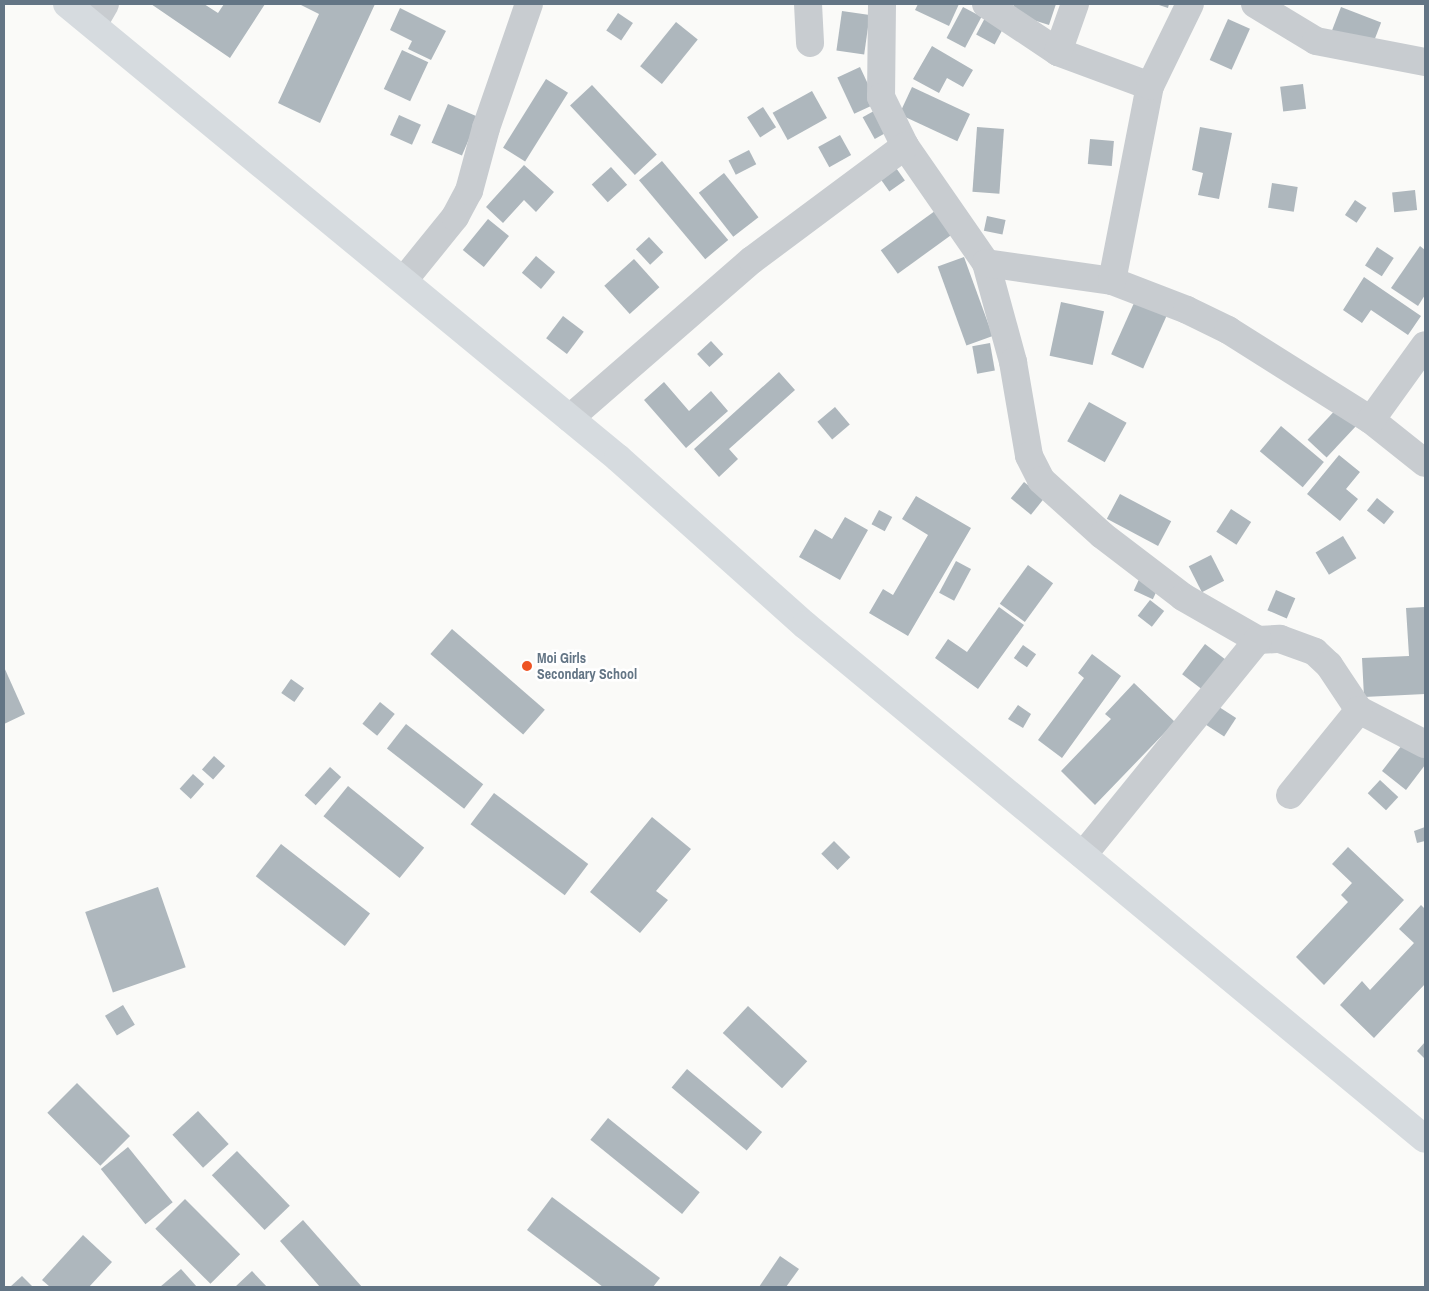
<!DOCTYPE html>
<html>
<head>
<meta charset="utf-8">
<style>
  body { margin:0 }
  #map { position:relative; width:1429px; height:1291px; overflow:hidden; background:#fafaf8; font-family:"Archivo Narrow",sans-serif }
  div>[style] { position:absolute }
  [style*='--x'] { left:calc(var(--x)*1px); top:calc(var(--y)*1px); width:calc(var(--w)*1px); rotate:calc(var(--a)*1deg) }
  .building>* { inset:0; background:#aeb7bd; transform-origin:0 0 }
  .minor>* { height:28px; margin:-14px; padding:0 14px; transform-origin:14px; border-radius:14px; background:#c8ccd0 }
  .major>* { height:28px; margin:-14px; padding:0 14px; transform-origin:14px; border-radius:14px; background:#d6dbdf }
  .dots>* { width:14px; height:14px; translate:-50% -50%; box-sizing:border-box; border:2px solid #fff; border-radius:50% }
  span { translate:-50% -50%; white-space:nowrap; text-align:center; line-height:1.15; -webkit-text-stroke:5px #fff; paint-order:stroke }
  .poi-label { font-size:14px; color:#637585; font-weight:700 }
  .left { translate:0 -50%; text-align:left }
  .frame { position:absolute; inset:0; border:5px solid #637585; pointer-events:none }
</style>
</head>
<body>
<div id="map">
  <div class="building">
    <div style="clip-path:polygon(151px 4px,204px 4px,218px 13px,224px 4px,265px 4px,230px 58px)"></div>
    <div style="clip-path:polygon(299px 4px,375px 4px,320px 123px,278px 103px,319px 14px)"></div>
    <div style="clip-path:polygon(918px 4px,959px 4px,949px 26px,915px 10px)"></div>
    <div style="clip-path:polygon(1014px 4px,1056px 4px,1049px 25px,1011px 13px)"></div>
    <div style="clip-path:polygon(1156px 4px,1169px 4px,1168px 8px)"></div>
    <div style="left:963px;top:7px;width:21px;height:35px;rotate:28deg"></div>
    <div style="left:1341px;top:7px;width:43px;height:30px;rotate:21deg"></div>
    <div style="clip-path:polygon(400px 8px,446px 31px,431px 60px,408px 49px,412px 41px,390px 30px)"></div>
    <div style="left:842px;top:11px;width:28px;height:40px;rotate:8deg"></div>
    <div style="left:618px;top:13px;width:18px;height:21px;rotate:34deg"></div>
    <div style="left:986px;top:16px;width:21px;height:21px;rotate:28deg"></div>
    <div style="left:1228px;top:19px;width:24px;height:45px;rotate:24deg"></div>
    <div style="left:676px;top:22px;width:28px;height:57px;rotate:39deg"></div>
    <div style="clip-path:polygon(932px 46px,973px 70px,963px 87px,947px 78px,939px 93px,913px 79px)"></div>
    <div style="left:402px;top:50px;width:29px;height:43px;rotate:25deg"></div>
    <div style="left:860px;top:67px;width:40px;height:25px;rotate:65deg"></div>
    <div style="left:546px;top:79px;width:26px;height:81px;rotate:32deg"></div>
    <div style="left:1303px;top:84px;width:25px;height:23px;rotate:83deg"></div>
    <div style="left:592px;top:85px;width:95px;height:30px;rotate:47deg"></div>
    <div style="left:912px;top:87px;width:64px;height:30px;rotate:25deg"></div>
    <div style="left:812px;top:91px;width:31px;height:45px;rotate:61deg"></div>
    <div style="left:448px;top:104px;width:33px;height:42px;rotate:23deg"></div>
    <div style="left:763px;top:107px;width:24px;height:19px;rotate:57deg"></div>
    <div style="left:881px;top:107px;width:25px;height:21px;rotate:61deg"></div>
    <div style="left:399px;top:115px;width:24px;height:22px;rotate:24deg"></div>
    <div style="left:977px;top:127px;width:27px;height:65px;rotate:4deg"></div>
    <div style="clip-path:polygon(1200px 127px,1232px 133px,1219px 199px,1198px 195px,1203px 173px,1192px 170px)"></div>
    <div style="left:840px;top:135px;width:23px;height:25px;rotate:61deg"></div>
    <div style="left:1090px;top:139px;width:24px;height:25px;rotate:5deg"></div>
    <div style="left:749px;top:150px;width:16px;height:23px;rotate:63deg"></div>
    <div style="left:662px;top:161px;width:103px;height:30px;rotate:50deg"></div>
    <div style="clip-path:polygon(524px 165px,554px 192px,536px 212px,524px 200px,503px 223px,486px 207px)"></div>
    <div style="left:894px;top:165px;width:19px;height:19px;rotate:55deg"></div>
    <div style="left:611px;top:167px;width:24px;height:26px;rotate:48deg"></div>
    <div style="left:724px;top:173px;width:56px;height:32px;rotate:52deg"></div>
    <div style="left:1272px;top:183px;width:26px;height:25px;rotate:9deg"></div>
    <div style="left:1415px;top:190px;width:20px;height:23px;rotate:84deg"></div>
    <div style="left:1355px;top:200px;width:14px;height:18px;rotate:34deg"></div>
    <div style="left:939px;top:208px;width:29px;height:72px;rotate:54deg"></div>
    <div style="left:987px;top:216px;width:19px;height:15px;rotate:12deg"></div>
    <div style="left:488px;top:219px;width:27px;height:40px;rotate:39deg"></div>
    <div style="left:649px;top:237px;width:21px;height:18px;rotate:47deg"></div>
    <div style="clip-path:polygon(1420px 246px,1425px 250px,1425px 295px,1418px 306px,1391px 288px)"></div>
    <div style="left:1377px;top:247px;width:20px;height:22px;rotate:33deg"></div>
    <div style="left:536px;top:256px;width:25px;height:22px;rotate:40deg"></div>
    <div style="left:964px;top:257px;width:84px;height:28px;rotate:70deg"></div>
    <div style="left:634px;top:259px;width:38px;height:40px;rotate:48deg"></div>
    <div style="clip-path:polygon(1364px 277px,1421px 316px,1408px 335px,1371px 310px,1362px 323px,1343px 310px)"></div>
    <div style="left:1138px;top:294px;width:35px;height:66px;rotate:24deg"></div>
    <div style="left:1061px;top:302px;width:44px;height:55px;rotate:12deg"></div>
    <div style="left:563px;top:316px;width:26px;height:28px;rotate:37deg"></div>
    <div style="left:711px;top:341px;width:18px;height:19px;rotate:47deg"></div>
    <div style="left:990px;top:343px;width:28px;height:18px;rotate:80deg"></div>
    <div style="clip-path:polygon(779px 372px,795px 390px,729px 449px,738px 459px,719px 477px,694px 449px)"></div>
    <div style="clip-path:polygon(664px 382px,689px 411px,711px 391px,728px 411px,686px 448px,644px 400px)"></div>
    <div style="left:1089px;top:402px;width:43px;height:45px;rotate:29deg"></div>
    <div style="left:1341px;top:404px;width:26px;height:49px;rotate:43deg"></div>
    <div style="left:835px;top:407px;width:23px;height:23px;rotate:50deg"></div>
    <div style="left:1281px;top:426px;width:56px;height:33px;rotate:40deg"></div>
    <div style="clip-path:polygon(1339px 455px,1360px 472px,1346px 489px,1358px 499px,1340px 521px,1307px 494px)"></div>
    <div style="left:1024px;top:482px;width:26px;height:21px;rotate:39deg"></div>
    <div style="left:1120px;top:494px;width:58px;height:28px;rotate:28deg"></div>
    <div style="clip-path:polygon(916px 496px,971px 528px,908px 636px,869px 613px,883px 589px,893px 595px,928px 535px,902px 519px)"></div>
    <div style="left:1377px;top:498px;width:22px;height:16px;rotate:39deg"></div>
    <div style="left:1231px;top:509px;width:24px;height:27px;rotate:33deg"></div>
    <div style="left:879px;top:510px;width:15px;height:16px;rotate:28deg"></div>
    <div style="clip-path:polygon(845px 517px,868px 530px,840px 580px,799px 557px,815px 529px,832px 539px)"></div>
    <div style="left:1343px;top:536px;width:26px;height:32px;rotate:59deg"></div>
    <div style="left:1211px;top:555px;width:29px;height:25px;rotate:63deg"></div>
    <div style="left:956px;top:561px;width:17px;height:36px;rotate:28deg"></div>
    <div style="left:1028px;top:565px;width:31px;height:48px;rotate:36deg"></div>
    <div style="left:1141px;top:575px;width:21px;height:17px;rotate:25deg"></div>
    <div style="left:1276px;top:590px;width:21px;height:22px;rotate:23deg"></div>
    <div style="left:1150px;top:600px;width:18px;height:20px;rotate:38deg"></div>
    <div style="clip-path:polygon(999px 607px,1024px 625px,978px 689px,935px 658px,948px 639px,967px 652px)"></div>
    <div style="clip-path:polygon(1425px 607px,1425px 694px,1364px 697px,1362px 658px,1409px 656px,1406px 608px)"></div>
    <div style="left:452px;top:629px;width:123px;height:33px;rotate:41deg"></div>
    <div style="left:1205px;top:644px;width:26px;height:38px;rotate:37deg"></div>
    <div style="left:1023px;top:645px;width:16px;height:16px;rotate:35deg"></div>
    <div style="clip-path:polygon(1092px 654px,1121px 676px,1062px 758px,1038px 740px,1084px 678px,1078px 673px)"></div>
    <div style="clip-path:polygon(4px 667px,25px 714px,4px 724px)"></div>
    <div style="left:291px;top:679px;width:16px;height:17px;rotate:35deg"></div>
    <div style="clip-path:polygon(1134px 683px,1175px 722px,1095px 805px,1061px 771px,1111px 719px,1105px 714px)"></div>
    <div style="left:380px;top:702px;width:19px;height:28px;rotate:39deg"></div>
    <div style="clip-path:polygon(1018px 705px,1031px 714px,1023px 728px,1008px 719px)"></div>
    <div style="left:1216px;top:705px;width:24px;height:22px;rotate:33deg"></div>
    <div style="left:406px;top:724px;width:98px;height:31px;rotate:38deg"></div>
    <div style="clip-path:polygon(1409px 736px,1425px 749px,1425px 765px,1406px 790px,1382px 771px)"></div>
    <div style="left:214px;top:756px;width:15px;height:18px;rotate:42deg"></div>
    <div style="left:330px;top:767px;width:15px;height:38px;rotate:42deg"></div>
    <div style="left:193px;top:774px;width:15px;height:20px;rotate:42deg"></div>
    <div style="left:1380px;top:780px;width:25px;height:18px;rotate:43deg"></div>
    <div style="left:348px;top:786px;width:98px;height:39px;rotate:39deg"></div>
    <div style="left:494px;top:793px;width:118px;height:39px;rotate:37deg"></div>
    <div style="clip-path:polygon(652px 817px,691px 849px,656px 891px,668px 900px,640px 933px,590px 892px)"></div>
    <div style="clip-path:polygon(1425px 827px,1425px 841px,1417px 843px,1414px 831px)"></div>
    <div style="left:834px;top:841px;width:23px;height:18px;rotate:45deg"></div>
    <div style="left:281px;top:844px;width:113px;height:41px;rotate:38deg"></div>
    <div style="clip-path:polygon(1348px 847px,1404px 900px,1324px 985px,1296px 957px,1348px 902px,1341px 895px,1352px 883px,1332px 864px)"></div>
    <div style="left:158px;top:887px;width:85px;height:77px;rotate:71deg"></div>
    <div style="clip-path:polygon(1421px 905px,1425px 909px,1425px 984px,1374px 1038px,1340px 1005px,1362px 981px,1370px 990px,1414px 943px,1399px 929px)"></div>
    <div style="left:123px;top:1005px;width:23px;height:21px;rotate:59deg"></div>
    <div style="left:748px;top:1006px;width:81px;height:37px;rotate:43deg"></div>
    <div style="clip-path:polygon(1425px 1042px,1425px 1059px,1417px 1051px)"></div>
    <div style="left:687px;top:1069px;width:98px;height:24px;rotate:40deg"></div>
    <div style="left:77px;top:1083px;width:75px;height:42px;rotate:45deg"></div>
    <div style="left:198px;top:1111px;width:45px;height:35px;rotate:47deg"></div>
    <div style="left:608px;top:1118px;width:118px;height:28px;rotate:39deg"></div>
    <div style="left:128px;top:1147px;width:71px;height:35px;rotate:51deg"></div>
    <div style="left:237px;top:1151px;width:76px;height:35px;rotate:46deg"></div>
    <div style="clip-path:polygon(552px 1197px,660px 1278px,653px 1287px,603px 1287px,527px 1230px)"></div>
    <div style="left:185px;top:1199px;width:78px;height:42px;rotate:45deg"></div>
    <div style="clip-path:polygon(303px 1220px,362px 1287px,320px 1287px,280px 1241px)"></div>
    <div style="clip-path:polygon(83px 1235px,112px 1262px,89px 1287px,50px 1287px,42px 1280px)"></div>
    <div style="clip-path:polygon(780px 1256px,799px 1269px,786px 1287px,759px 1287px)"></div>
    <div style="clip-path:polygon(181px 1269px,197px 1287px,160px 1287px)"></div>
    <div style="clip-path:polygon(252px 1271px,267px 1287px,235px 1287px)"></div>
    <div style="clip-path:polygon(22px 1276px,33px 1287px,10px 1287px)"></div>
  </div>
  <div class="minor">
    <div style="--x:808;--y:4;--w:39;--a:87"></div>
    <div style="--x:882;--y:4;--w:93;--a:90.6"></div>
    <div style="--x:881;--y:97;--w:55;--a:63.9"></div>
    <div style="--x:905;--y:146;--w:142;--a:55.3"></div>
    <div style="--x:986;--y:263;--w:103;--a:74.7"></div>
    <div style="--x:1013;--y:362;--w:95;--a:80.3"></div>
    <div style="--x:1029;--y:456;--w:27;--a:63"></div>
    <div style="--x:1041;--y:480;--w:82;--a:42"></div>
    <div style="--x:1102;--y:535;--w:102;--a:37.4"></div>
    <div style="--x:1183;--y:597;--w:86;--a:29.8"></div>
    <div style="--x:1258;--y:640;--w:22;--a:-3"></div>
    <div style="--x:1280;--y:639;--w:37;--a:20"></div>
    <div style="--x:1315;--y:652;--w:19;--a:43"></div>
    <div style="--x:1329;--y:665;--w:54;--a:56.3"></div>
    <div style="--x:1359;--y:710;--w:74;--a:27.3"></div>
    <div style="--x:986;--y:4;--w:87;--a:33.7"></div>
    <div style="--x:1058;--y:52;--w:98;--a:20.3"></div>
    <div style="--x:1255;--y:4;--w:71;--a:31.2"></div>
    <div style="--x:1316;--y:41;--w:111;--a:10.9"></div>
    <div style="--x:94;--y:23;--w:22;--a:-60"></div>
    <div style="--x:1058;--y:52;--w:51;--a:-70.5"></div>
    <div style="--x:986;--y:263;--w:127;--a:8.1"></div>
    <div style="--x:1112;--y:281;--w:80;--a:21.1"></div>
    <div style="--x:1187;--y:310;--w:46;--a:26"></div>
    <div style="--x:1228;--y:330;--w:169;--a:32.2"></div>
    <div style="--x:1371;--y:420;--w:69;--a:38.5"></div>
    <div style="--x:404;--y:280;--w:81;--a:-51"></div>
    <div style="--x:455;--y:217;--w:30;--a:-62"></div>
    <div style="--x:469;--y:191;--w:65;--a:-74.9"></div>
    <div style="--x:486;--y:128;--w:131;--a:-70.9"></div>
    <div style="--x:1112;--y:281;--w:199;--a:-79"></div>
    <div style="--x:1150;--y:86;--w:91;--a:-64"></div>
    <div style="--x:570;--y:418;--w:241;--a:-41"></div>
    <div style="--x:752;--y:260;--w:191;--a:-36.7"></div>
    <div style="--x:1371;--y:420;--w:92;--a:-54.2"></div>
    <div style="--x:1290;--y:795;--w:109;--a:-50.9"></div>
    <div style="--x:1083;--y:855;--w:277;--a:-50.9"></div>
  </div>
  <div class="major">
    <div style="--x:67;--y:4;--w:714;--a:39.49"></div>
    <div style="--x:618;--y:458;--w:251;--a:41.8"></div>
    <div style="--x:805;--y:625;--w:805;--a:39.66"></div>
  </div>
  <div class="dots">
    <div style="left:527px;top:666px;background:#ee5424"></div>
  </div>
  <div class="poi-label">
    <span class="left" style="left:537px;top:666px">Moi Girls<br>Secondary School</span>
  </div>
  <div class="frame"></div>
</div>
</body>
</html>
